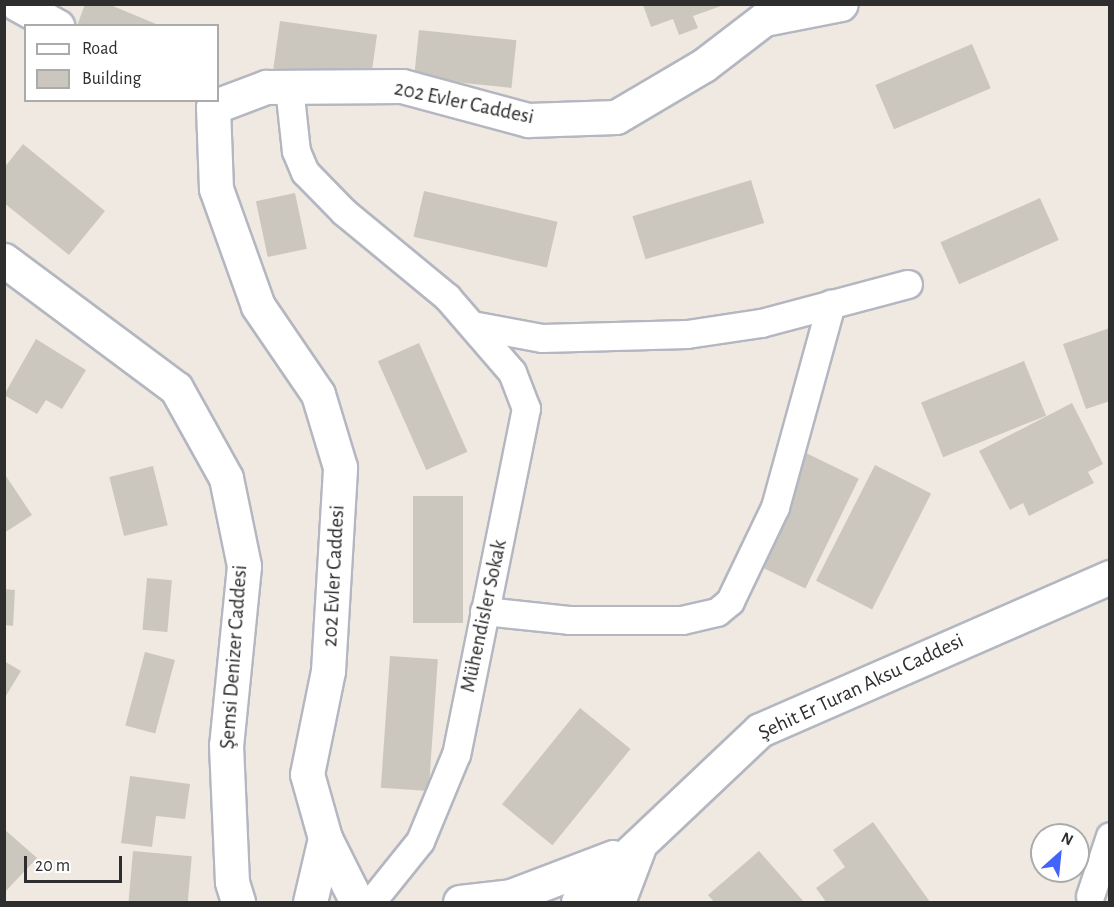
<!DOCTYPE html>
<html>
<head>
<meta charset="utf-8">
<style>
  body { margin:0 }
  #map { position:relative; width:1114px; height:907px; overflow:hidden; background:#efe9e1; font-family:"Alegreya Sans",sans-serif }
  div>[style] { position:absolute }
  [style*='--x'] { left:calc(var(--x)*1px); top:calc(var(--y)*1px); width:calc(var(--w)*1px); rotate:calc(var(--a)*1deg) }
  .building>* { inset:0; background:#cbc7bf; transform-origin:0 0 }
  .roads { filter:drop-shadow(2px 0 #b4b7c1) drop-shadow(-2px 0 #b4b7c1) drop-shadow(0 2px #b4b7c1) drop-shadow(0 -2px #b4b7c1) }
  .street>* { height:27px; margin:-13.5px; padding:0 13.5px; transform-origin:13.5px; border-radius:13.5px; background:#fff }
  .secondary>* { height:33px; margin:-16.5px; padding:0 16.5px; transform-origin:16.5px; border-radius:16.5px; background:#fff }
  span { translate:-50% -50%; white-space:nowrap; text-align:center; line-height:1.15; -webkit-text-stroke:4.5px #fff; paint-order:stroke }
  .street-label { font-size:21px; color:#2e2e2e }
  .frame { position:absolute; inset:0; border:6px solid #2e2e2e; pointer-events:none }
  .legend { position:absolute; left:24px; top:24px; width:195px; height:78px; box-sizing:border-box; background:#fff; border:2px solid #ababab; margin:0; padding:8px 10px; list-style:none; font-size:18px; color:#2e2e2e }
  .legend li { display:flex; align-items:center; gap:12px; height:30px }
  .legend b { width:30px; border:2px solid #ababab }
  .north { position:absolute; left:1030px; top:823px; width:60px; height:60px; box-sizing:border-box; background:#fff; border:2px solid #ababab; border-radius:50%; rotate:27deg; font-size:16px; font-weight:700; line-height:24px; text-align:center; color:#2e2e2e }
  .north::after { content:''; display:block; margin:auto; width:21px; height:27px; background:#4264fb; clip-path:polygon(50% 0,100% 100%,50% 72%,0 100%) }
  .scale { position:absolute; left:24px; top:856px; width:98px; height:27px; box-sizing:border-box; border:3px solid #2e2e2e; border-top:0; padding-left:8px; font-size:18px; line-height:21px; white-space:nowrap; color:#2e2e2e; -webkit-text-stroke:4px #fff; paint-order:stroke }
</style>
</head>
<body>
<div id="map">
  <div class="building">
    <div style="clip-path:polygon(85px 4px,108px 4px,161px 26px,77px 26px)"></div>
    <div style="clip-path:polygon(643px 5px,724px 5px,693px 16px,698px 28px,679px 35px,673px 19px,651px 27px)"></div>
    <div style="left:280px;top:21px;width:98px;height:48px;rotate:8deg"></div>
    <div style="left:419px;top:30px;width:98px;height:48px;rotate:6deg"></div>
    <div style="left:972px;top:44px;width:48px;height:105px;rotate:67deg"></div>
    <div style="clip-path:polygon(23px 144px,105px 211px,69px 255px,4px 203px,4px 168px)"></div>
    <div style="left:751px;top:180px;width:45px;height:124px;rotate:73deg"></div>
    <div style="left:424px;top:191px;width:137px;height:47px;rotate:13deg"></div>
    <div style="left:295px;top:193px;width:57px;height:40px;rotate:78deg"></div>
    <div style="left:1040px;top:198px;width:46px;height:109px;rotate:66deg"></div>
    <div style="clip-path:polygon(1110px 328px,1110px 401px,1086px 409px,1063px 344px)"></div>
    <div style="clip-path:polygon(36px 339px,86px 370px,62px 409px,46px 400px,37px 414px,4px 395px)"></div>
    <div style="left:419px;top:343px;width:119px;height:45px;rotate:66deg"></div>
    <div style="left:1024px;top:361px;width:59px;height:111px;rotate:68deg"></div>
    <div style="clip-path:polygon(1072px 403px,1103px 464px,1088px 472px,1094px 483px,1029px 516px,1023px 503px,1010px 510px,979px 451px)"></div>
    <div style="left:804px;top:452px;width:61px;height:122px;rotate:26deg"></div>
    <div style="left:875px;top:465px;width:63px;height:130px;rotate:27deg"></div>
    <div style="left:153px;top:466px;width:61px;height:45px;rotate:76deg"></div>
    <div style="clip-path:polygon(4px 473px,32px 515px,4px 533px)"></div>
    <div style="left:413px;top:496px;width:50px;height:127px"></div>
    <div style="left:147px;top:578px;width:25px;height:52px;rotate:5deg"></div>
    <div style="clip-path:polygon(4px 589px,15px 590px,13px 626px,4px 625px)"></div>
    <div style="left:145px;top:652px;width:31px;height:76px;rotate:15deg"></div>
    <div style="left:390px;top:656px;width:48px;height:132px;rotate:4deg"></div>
    <div style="clip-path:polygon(4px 661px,21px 671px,4px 699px)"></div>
    <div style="left:580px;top:708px;width:65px;height:124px;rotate:39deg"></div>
    <div style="clip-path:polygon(130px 776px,190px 784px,185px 819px,156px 816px,152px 847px,121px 843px)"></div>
    <div style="clip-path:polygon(873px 822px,930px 902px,826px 902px,816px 888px,845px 867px,833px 850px)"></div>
    <div style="clip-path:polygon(4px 829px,37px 858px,4px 893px)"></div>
    <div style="left:133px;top:851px;width:59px;height:51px;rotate:5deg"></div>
    <div style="clip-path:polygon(759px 851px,804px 902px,714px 902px,708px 895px)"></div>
  </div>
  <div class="roads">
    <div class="street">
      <div style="--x:289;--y:87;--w:64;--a:83.8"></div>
      <div style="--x:296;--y:151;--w:23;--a:67"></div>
      <div style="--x:305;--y:172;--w:56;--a:45.7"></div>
      <div style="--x:344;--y:212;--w:134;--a:39.5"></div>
      <div style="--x:447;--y:297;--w:99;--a:49.1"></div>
      <div style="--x:512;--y:372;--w:39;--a:69"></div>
      <div style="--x:526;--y:408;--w:353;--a:101.4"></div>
      <div style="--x:456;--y:754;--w:94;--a:112.5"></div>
      <div style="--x:420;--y:841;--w:78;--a:128.8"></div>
      <div style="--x:472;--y:325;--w:71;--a:10.5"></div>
      <div style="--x:542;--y:338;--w:145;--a:-1.6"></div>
      <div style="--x:687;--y:334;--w:75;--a:-8.5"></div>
      <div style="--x:761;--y:323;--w:152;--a:-14.9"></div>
      <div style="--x:484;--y:611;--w:85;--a:6"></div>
      <div style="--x:569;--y:620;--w:113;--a:0"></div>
      <div style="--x:682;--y:620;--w:36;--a:-13"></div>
      <div style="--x:717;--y:612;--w:17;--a:-40"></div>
      <div style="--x:730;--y:601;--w:104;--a:-64.4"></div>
      <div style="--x:775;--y:507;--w:211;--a:-74.6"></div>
      <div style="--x:1090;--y:896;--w:63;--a:-71.6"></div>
    </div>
    <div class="secondary">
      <div style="--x:17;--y:4;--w:46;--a:28.8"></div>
      <div style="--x:4;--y:260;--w:214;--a:36.7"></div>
      <div style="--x:176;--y:388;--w:103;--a:60.9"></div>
      <div style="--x:226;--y:478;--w:90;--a:78.4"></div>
      <div style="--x:244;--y:566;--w:180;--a:95.7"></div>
      <div style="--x:226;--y:745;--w:137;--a:87.5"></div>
      <div style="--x:232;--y:882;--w:21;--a:73"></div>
      <div style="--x:310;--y:902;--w:66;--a:-76.8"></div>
      <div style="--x:357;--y:902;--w:72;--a:-116.6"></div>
      <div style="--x:325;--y:838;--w:66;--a:-105.7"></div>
      <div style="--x:307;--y:774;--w:105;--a:-78.5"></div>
      <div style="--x:328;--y:671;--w:204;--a:-86.6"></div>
      <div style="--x:340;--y:467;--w:76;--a:-106.8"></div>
      <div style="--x:318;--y:394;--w:107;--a:-124.3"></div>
      <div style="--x:258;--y:306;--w:124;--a:-109.7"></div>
      <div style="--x:216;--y:189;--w:82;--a:-92.1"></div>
      <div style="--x:213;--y:107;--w:57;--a:-20.7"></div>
      <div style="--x:266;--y:87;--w:136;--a:-0.4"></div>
      <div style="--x:402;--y:86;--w:131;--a:15.1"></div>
      <div style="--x:528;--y:120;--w:88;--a:-2"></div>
      <div style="--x:616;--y:117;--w:102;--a:-30.6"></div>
      <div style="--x:704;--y:65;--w:76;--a:-37.5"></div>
      <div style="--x:764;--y:19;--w:78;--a:-11"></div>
      <div style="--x:460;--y:902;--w:51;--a:-6.7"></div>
      <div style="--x:511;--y:896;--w:109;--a:-20.9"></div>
      <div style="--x:578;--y:902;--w:250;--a:-43.4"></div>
      <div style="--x:760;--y:730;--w:382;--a:-23.6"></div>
      <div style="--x:618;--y:902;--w:57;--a:-69.3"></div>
    </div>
  </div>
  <div class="street-label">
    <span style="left:464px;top:103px;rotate:12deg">202 Evler Caddesi</span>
    <span style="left:334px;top:576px;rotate:-87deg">202 Evler Caddesi</span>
    <span style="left:484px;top:616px;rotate:-78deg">Mühendisler Sokak</span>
    <span style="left:234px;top:657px;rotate:-86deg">Şemsi Denizer Caddesi</span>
    <span style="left:861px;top:687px;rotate:-25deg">Şehit Er Turan Aksu Caddesi</span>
  </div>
  <div class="frame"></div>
  <ul class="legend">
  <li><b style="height:8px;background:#fff"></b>Road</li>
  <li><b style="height:16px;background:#cbc7bf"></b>Building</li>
  </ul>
  <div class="north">N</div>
  <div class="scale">20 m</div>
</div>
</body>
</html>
